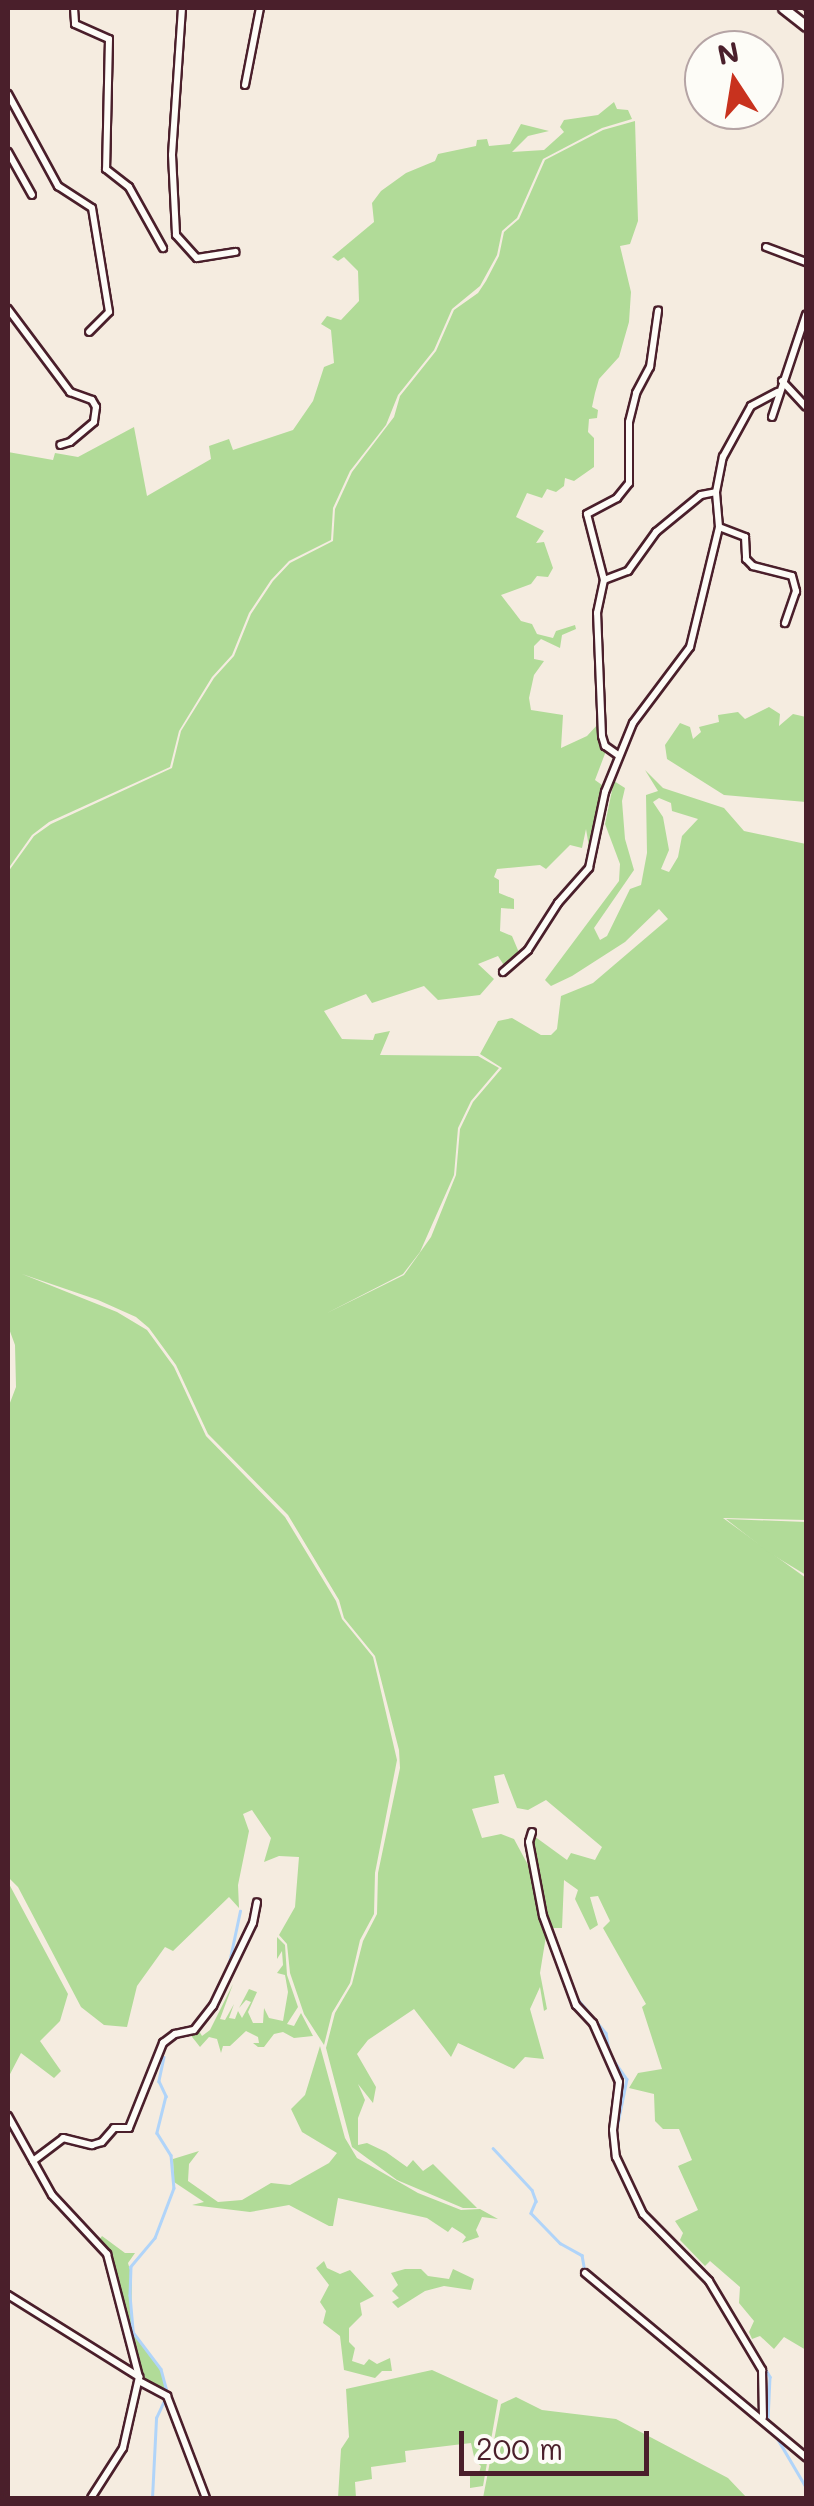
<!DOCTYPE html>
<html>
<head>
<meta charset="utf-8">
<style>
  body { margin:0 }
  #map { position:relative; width:814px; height:2506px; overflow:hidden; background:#f5ece0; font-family:Mali,sans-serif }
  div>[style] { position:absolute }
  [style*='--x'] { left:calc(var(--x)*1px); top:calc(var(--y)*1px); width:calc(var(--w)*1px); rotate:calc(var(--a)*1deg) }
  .green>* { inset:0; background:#b1db98 }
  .stream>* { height:2.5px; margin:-1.25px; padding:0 1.25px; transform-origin:1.25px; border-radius:1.25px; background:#b0d4f9 }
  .roads { filter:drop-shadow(2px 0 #4a1f2b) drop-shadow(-2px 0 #4a1f2b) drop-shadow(0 2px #4a1f2b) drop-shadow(0 -2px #4a1f2b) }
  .street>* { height:6px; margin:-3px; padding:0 3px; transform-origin:3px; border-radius:3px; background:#fdfcf7 }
  .secondary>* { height:9px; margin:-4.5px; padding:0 4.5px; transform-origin:4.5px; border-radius:4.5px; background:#fdfcf7 }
  .rail>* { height:2.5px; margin-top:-1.25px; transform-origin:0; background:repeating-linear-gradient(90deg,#4a1f2b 0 15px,transparent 0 23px) }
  span { translate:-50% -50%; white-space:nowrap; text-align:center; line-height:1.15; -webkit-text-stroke:10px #fdfcf7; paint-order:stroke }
  .frame { position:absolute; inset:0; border:10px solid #4a1f2b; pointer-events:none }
  .north { position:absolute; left:684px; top:30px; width:100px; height:100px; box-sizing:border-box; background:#fdfcf7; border:2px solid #b5a4a5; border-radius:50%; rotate:348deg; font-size:28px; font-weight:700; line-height:40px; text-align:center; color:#4a1f2b }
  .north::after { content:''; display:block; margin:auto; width:35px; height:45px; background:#c8321e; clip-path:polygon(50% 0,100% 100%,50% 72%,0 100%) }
  .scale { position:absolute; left:459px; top:2431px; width:190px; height:45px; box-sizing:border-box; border:5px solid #4a1f2b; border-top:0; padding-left:12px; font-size:30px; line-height:35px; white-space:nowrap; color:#4a1f2b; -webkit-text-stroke:8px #fdfcf7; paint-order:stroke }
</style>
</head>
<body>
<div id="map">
  <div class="green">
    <div style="clip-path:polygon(614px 102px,617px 109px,628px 110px,632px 119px,602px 128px,543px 159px,517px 218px,502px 231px,497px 255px,480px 286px,452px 309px,434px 350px,398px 395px,386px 425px,350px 471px,333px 508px,331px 540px,289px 561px,271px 580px,249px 613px,232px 655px,212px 677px,179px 731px,170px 767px,49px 822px,32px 835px,8px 869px,8px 452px,53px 460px,55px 453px,78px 457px,134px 427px,147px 496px,211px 459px,209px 446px,229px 439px,233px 450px,293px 430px,313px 401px,324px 367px,334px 363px,331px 330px,321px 324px,327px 316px,341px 320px,359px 301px,358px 271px,344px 257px,338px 261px,332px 257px,374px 222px,372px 203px,381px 191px,406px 173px,435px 161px,438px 154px,476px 146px,477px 140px,487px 139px,489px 146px,510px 144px,521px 124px,549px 131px,528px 136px,512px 152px,544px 150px,564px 132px,560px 127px,564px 120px,598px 115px)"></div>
    <div style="clip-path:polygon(evenodd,635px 121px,638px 221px,630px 244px,620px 246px,631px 292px,629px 322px,619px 357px,599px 379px,595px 393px,592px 407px,598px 410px,597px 418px,589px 419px,588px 432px,594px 438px,594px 467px,574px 481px,565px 478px,564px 486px,556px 492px,547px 489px,542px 498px,527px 493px,516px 517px,544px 531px,536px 543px,544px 542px,553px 568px,548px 577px,537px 576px,531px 584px,501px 595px,521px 621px,532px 624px,537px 634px,553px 638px,556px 631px,575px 625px,576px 629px,562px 635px,560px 648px,541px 639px,534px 646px,534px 659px,544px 661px,534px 675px,529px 698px,531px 710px,563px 715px,561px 748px,587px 736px,599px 723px,599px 743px,606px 751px,595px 780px,602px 785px,591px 859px,586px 829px,582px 848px,570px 845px,546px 869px,540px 865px,497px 869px,494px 877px,499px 880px,499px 893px,514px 899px,514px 909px,501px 908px,500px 931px,512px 936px,520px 955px,505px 967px,498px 956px,478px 964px,494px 979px,480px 995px,438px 1000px,424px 986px,372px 1003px,366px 994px,324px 1011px,342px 1039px,373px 1040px,375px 1034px,390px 1031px,380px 1055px,478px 1056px,499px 1068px,471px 1101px,458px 1128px,454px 1175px,420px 1252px,403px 1274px,327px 1313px,404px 1275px,431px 1237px,456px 1175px,460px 1129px,473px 1102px,502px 1068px,480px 1054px,498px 1021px,512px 1018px,541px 1035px,551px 1035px,557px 1029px,561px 996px,593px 983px,668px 919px,659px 909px,625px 942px,572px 976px,551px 986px,545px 980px,619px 881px,620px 864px,605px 824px,614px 781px,625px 788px,622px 801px,625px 839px,634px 870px,594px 928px,600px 940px,607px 936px,630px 889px,641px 885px,647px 853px,646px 795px,658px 791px,645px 770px,663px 788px,724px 808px,744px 831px,806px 844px,806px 1520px,723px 1518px,806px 1578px,806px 2350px,784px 2337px,774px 2349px,760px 2336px,752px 2339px,749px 2332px,754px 2321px,739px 2303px,740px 2287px,710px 2261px,705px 2266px,680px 2240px,683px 2233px,675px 2221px,698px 2210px,678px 2166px,692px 2160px,679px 2129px,663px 2129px,655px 2121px,654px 2094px,629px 2088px,638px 2073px,662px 2069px,642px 2007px,646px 2004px,603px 1928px,610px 1921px,598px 1896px,590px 1897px,598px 1925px,590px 1930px,575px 1899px,578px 1890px,564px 1880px,562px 1928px,551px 1928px,532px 1841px,534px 1836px,567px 1860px,571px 1853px,595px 1860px,602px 1847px,546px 1800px,528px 1810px,517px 1808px,504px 1774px,494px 1776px,499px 1803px,472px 1809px,482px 1838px,501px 1834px,514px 1839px,528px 1865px,546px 1936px,540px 1973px,547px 2009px,544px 2011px,540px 1987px,530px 2009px,544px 2059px,525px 2057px,514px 2069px,458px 2043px,451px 2057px,414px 2009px,368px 2040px,357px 2054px,376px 2087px,373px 2103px,358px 2084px,365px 2100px,358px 2118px,358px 2145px,367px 2143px,386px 2152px,407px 2167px,413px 2160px,423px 2171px,433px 2164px,477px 2208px,463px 2208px,397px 2180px,352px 2147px,326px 2048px,335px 2013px,352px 1984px,363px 1941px,377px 1914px,378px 1873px,400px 1768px,399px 1750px,375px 1656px,344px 1618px,339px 1600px,288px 1515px,208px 1434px,176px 1365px,149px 1328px,136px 1317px,98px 1300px,22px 1274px,117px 1312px,147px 1330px,174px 1367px,206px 1436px,285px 1517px,336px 1601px,342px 1619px,373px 1657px,397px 1760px,375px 1873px,374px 1914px,360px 1940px,350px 1983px,332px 2013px,324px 2045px,304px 2014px,290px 1973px,287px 1944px,279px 1935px,295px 1907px,299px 1857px,279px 1856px,264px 1862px,271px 1838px,252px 1810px,243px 1814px,249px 1831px,238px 1885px,239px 1908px,229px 1897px,173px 1951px,165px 1947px,137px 1986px,127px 2027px,104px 2025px,81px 2007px,18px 1887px,8px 1877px,8px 1408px,16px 1387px,15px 1345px,8px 1326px,8px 872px,34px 836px,51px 824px,172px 768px,181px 731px,214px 678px,234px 656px,251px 614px,273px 581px,290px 563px,333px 541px,335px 509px,352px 472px,394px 417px,400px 396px,436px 351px,454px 310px,478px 293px,486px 281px,499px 256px,504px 232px,519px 219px,545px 160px,603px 130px,635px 121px,659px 798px,671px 803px,672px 811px,698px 819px,682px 836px,678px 857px,669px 872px,661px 869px,669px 850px,663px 817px,653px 802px,659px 798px)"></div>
    <div style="clip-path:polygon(769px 707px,780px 714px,779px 726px,793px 714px,806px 717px,806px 802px,724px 795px,667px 759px,665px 745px,680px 723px,690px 727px,693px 739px,701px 732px,699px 727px,719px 722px,718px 715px,738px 712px,745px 719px)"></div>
    <div style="clip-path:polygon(726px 1519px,806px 1522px,806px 1575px,768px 1552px)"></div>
    <div style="clip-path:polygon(8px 1882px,68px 1994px,60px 2021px,40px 2041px,61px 2071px,54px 2078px,21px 2053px,8px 2078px)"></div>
    <div style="clip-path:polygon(277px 1937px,285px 1945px,287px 1975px,298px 2007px,287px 2024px,294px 2026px,301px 2013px,313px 2036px,294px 2038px,283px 2032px,274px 2034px,264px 2047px,258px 2047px,253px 2043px,259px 2043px,258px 2037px,246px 2031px,230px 2046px,223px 2046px,221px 2053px,217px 2039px,209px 2037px,200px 2047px,189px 2033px,198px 2029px,202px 2036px,210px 2030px,233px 1984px,220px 2019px,225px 2020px,234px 2004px,229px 2018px,235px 2019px,238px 2011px,242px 2018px,251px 2002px,246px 2000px,239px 2008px,249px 1989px,257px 1992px,248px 2012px,253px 2023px,263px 2023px,264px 2008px,269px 2018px,283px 2021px,288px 1992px,285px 1975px,277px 1973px,283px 1965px,282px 1951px,277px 1959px)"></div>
    <div style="clip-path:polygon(320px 2046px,345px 2138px,357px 2158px,418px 2193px,461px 2210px,480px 2209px,498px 2219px,482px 2217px,476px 2230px,479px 2237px,462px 2243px,466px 2237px,463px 2234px,452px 2227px,448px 2232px,427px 2218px,338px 2198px,333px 2226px,329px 2226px,289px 2205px,250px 2212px,192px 2205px,204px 2202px,174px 2182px,173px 2159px,199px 2151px,189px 2164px,188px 2181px,218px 2202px,242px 2200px,271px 2183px,290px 2185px,329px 2163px,337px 2153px,302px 2132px,291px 2109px,305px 2095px)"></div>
    <div style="clip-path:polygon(102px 2236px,125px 2253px,135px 2253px,128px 2263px,132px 2277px,131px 2328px,161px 2369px,166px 2394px,141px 2378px,109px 2256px,99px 2240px)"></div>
    <div style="clip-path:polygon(324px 2261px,327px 2268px,340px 2274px,350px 2270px,374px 2296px,360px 2303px,362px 2315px,349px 2328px,349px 2342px,355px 2348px,352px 2361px,364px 2365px,369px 2359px,377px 2364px,390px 2358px,392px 2371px,382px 2371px,375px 2378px,344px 2370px,340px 2336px,323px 2323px,326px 2311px,320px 2302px,329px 2285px,316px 2268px)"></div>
    <div style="clip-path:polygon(405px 2269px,421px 2269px,428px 2276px,449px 2279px,453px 2269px,474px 2279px,471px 2290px,444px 2286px,425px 2291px,398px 2308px,392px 2302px,399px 2298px,392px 2291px,398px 2285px,391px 2273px)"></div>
    <div style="clip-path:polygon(432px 2370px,498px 2400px,483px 2486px,470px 2488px,470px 2476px,479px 2473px,481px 2466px,475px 2461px,471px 2443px,405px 2451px,406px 2462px,371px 2467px,372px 2479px,355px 2482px,356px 2498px,338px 2498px,341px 2449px,349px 2437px,346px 2389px)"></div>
    <div style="clip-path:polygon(516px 2397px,542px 2410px,616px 2419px,728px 2478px,747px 2498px,483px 2498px,501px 2404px)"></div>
  </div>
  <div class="stream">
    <div style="--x:577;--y:1998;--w:45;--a:50.4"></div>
    <div style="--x:606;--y:2033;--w:22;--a:80"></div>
    <div style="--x:610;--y:2055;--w:29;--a:55"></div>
    <div style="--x:627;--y:2079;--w:55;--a:101.5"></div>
    <div style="--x:188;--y:2030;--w:28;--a:-48"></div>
    <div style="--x:207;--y:2009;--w:51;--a:-64.4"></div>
    <div style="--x:229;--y:1963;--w:53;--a:-78.1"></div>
    <div style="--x:164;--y:2057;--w:25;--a:102"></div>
    <div style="--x:159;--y:2081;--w:17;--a:65"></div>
    <div style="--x:166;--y:2096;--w:38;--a:104"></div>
    <div style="--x:157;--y:2133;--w:26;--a:58"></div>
    <div style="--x:171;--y:2155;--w:33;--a:85"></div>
    <div style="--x:174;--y:2188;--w:53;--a:110.8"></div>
    <div style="--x:155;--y:2238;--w:38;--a:130"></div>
    <div style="--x:131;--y:2267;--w:28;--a:92"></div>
    <div style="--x:130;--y:2295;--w:37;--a:85"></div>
    <div style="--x:133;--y:2332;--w:46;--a:52.9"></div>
    <div style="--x:161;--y:2369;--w:24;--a:75"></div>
    <div style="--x:493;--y:2148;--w:57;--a:47.1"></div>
    <div style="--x:532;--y:2190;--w:12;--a:70"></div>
    <div style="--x:536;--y:2201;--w:13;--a:113"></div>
    <div style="--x:531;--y:2213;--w:42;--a:46"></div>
    <div style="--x:560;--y:2243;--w:25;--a:29"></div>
    <div style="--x:582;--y:2255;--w:17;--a:80"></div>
    <div style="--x:661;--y:2228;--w:71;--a:44.4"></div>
    <div style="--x:712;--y:2278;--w:64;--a:60.3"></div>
    <div style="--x:751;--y:2345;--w:37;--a:59"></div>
    <div style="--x:770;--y:2377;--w:44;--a:92.6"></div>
    <div style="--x:776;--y:2436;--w:59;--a:59.5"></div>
    <div style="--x:152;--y:2498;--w:80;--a:-87.1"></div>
    <div style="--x:156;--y:2418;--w:21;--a:-65"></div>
  </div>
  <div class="roads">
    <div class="street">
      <div style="--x:74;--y:8;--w:16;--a:86"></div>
      <div style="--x:75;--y:24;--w:37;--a:24"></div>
      <div style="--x:109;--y:39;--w:130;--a:91.3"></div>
      <div style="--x:106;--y:169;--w:29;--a:38"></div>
      <div style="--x:129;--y:187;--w:70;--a:60.9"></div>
      <div style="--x:182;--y:8;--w:147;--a:93.9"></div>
      <div style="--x:172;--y:155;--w:80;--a:87.1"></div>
      <div style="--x:176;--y:235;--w:31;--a:48"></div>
      <div style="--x:197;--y:258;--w:39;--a:-9"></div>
      <div style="--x:245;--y:85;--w:78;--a:-79"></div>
      <div style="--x:8;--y:94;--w:105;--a:61.5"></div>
      <div style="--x:58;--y:186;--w:40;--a:32.9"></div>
      <div style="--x:92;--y:208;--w:105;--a:80.7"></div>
      <div style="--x:109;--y:312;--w:28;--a:135"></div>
      <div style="--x:8;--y:152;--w:49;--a:60.8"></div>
      <div style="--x:766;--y:247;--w:43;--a:20.6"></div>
      <div style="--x:8;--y:309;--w:104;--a:53.2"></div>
      <div style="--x:70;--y:392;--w:23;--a:20"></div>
      <div style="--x:92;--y:400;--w:8;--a:60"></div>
      <div style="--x:96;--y:407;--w:15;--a:98"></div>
      <div style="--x:94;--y:422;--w:31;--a:140"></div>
      <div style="--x:70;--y:442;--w:10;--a:163"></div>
      <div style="--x:782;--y:381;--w:35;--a:47"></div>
      <div style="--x:772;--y:417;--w:108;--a:-71.6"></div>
      <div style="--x:719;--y:527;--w:28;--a:21"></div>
      <div style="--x:745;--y:537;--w:22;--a:87"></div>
      <div style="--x:746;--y:559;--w:10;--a:45"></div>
      <div style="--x:753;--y:566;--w:40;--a:14.4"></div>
      <div style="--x:792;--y:576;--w:16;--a:75"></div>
      <div style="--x:796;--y:591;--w:34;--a:109"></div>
      <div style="--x:604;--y:580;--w:26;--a:-21"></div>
      <div style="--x:628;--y:571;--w:48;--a:-54.3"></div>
      <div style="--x:656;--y:532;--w:58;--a:-39.4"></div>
      <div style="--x:701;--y:495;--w:15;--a:-11"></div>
      <div style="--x:618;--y:755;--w:16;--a:-145"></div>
      <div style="--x:605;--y:746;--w:10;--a:-107"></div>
      <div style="--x:602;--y:736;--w:123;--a:-92.3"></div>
      <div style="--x:597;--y:613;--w:34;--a:-78"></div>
      <div style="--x:604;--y:580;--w:68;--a:-104.4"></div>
      <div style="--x:587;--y:514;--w:34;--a:-28"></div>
      <div style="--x:617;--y:498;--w:19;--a:-51"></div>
      <div style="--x:629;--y:483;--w:61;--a:-90"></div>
      <div style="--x:629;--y:422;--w:30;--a:-76"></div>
      <div style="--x:636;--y:393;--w:30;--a:-62"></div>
      <div style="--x:650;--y:367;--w:57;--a:-81.9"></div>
      <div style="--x:503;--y:972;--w:33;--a:-41"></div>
      <div style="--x:528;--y:950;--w:56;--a:-57.4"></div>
      <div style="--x:558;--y:903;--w:47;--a:-48.5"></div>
      <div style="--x:589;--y:868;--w:78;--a:-78.1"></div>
      <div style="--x:605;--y:792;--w:74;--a:-67.9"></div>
      <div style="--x:633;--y:723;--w:95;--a:-53.1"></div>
      <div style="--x:690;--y:647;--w:123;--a:-76.4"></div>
      <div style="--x:719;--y:527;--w:35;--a:-95"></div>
      <div style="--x:716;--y:492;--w:36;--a:-79"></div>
      <div style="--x:723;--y:457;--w:58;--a:-61.2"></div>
      <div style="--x:751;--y:406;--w:30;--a:-28"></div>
      <div style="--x:532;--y:1832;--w:10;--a:107"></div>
      <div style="--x:529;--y:1842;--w:75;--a:79.3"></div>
      <div style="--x:543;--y:1916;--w:95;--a:69.7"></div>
      <div style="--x:576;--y:2005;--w:25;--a:47"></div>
      <div style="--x:593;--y:2023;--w:64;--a:66.2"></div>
      <div style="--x:619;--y:2082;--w:48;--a:97.1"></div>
      <div style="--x:613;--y:2130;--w:27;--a:84"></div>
      <div style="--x:616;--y:2157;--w:63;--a:64.7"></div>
      <div style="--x:643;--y:2214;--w:94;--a:45.4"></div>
      <div style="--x:709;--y:2281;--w:104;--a:59.2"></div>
      <div style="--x:762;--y:2370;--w:47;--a:88.8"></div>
      <div style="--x:8;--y:2116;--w:90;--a:60.9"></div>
      <div style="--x:52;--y:2195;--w:81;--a:47"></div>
      <div style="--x:107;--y:2254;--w:127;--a:75.4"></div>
      <div style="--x:33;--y:2161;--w:38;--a:-37"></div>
      <div style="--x:63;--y:2138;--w:30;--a:14"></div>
      <div style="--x:92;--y:2145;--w:10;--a:-17"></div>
      <div style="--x:102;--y:2142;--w:18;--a:-49"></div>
      <div style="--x:114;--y:2128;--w:15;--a:0"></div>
      <div style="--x:129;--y:2128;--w:92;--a:-68.2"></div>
      <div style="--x:163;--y:2043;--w:15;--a:-37"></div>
      <div style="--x:175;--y:2034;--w:19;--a:-12"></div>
      <div style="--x:194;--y:2030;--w:31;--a:-52"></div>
      <div style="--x:213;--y:2006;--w:92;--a:-64.3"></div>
      <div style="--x:253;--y:1923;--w:21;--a:-79"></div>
      <div style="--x:585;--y:2273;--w:288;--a:39.8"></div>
      <div style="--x:8;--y:2295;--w:155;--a:32"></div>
      <div style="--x:139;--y:2377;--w:73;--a:102.7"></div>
      <div style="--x:123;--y:2448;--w:59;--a:122.6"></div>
      <div style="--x:139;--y:2381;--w:32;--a:28"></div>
      <div style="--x:167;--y:2396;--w:109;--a:69.1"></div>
    </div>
    <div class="secondary">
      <div style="--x:783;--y:8;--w:29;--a:38"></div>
    </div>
  </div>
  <div class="rail">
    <div style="--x:803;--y:8;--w:4;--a:34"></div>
  </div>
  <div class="frame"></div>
  <div class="north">N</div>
  <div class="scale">200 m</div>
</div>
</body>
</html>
